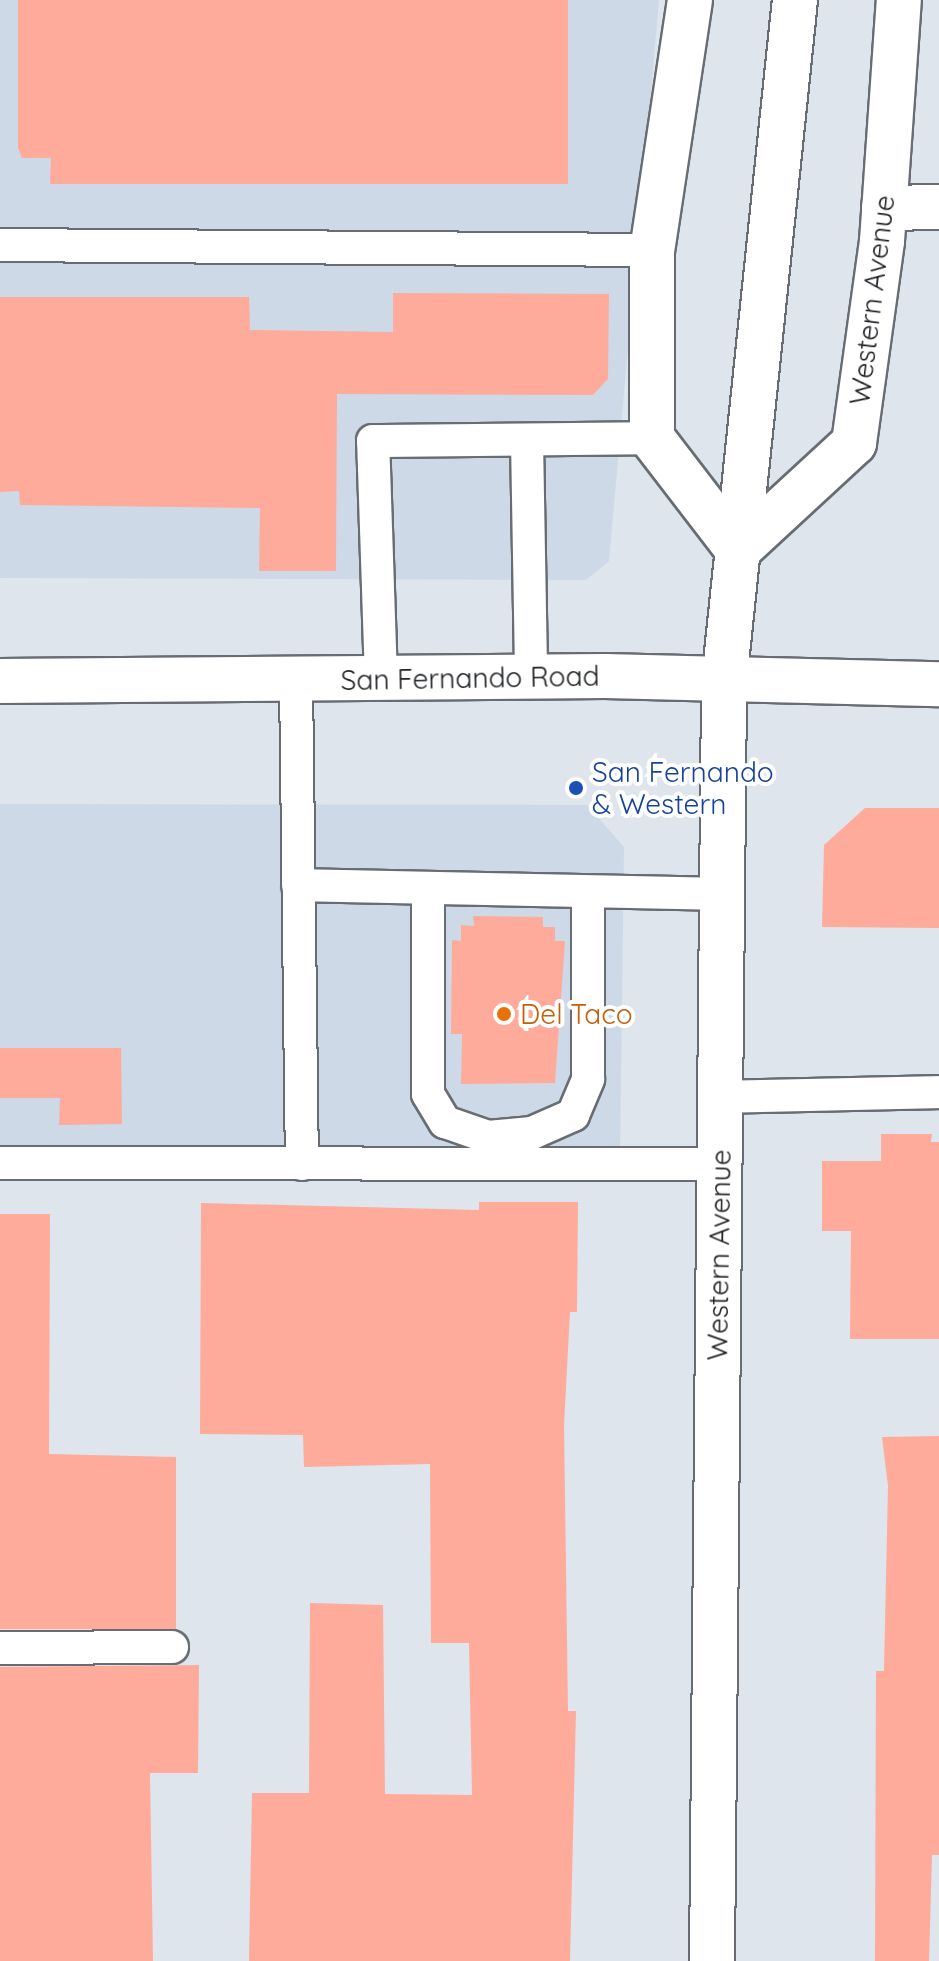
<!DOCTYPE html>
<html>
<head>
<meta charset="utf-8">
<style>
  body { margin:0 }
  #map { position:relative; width:939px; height:1961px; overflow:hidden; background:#dee5ec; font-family:Quicksand,sans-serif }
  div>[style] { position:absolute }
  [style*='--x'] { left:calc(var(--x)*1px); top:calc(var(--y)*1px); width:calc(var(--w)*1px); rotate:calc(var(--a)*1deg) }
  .built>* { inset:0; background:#cdd9e6 }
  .building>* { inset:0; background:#feab9b }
  .roads { filter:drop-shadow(2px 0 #676d73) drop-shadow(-2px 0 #676d73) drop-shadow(0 2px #676d73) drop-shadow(0 -2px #676d73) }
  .lane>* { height:32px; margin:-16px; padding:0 16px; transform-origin:16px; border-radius:16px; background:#fff }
  .street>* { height:44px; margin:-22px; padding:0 22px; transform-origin:22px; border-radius:22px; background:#fff }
  .secondary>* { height:44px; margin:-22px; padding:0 22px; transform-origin:22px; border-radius:22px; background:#fff }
  .primary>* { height:44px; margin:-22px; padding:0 22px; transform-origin:22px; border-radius:22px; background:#fff }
  .dots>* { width:22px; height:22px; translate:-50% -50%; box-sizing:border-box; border:4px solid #fff; border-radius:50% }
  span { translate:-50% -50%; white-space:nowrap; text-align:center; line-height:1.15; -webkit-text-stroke:8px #fff; paint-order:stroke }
  .street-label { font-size:28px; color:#1b1d20 }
  .transit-label { font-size:28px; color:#164399 }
  .left { translate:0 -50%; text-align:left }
  .food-label { font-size:28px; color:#c56008 }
</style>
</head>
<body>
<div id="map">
  <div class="built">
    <div style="clip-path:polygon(0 0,659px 0,609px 561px,586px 580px,0 578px)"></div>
    <div style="clip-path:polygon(0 804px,587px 805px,624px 847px,620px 1156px,0 1147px)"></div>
  </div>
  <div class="building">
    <div style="clip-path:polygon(18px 0,568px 0,568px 184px,50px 184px,51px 158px,22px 158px,18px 148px)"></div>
    <div style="clip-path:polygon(393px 293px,609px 294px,608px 379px,593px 395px,337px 394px,336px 571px,259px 571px,260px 508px,20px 505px,19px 491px,0 492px,0 297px,249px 297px,250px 330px,393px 332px)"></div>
    <div style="clip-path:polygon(865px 808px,939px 808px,939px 928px,822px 927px,824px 845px)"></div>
    <div style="clip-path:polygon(473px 916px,543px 917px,543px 927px,555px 927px,555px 941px,565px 941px,555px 1083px,461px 1084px,462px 1034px,451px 1034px,452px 940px,461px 941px,461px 925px,474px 926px)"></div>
    <div style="clip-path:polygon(0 1048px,121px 1048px,122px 1124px,59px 1125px,60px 1098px,0 1098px)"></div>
    <div style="clip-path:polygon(881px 1134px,932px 1134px,931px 1142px,939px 1142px,939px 1339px,850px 1339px,851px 1231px,822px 1231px,822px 1161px,881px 1161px)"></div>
    <div style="clip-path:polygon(479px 1202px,578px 1202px,577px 1312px,570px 1312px,564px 1425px,568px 1711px,576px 1711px,570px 1961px,249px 1961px,252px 1793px,309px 1793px,310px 1603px,383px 1605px,385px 1794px,472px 1795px,469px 1643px,431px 1643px,430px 1464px,304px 1467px,303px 1435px,200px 1434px,201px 1203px,479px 1210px)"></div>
    <div style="clip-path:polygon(0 1214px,50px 1214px,49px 1454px,176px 1457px,176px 1629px,0 1629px)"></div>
    <div style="clip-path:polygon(939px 1436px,939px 1855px,932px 1855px,929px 1961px,875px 1961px,876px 1671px,884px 1671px,888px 1486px,882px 1437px)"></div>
    <div style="clip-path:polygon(199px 1665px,198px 1773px,150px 1773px,153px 1961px,0 1961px,0 1667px)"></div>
  </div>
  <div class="roads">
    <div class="lane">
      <div style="--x:0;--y:245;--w:652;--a:0.44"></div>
      <div style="--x:527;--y:440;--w:240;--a:89"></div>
      <div style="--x:296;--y:679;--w:485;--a:89.3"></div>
      <div style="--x:381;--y:679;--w:238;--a:-91.9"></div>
      <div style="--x:373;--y:441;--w:279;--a:-0.6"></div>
      <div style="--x:298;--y:885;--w:424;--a:1.2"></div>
      <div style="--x:428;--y:888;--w:206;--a:90"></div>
      <div style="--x:428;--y:1094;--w:33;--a:59"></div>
      <div style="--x:445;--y:1122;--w:46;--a:19.2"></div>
      <div style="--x:488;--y:1137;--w:44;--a:-5.2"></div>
      <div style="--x:532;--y:1133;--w:45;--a:-23.7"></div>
      <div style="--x:573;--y:1115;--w:39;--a:-67"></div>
      <div style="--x:588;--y:1079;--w:187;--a:-90"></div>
      <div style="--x:721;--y:1097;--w:218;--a:-1.3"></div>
      <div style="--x:0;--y:1163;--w:720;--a:0.08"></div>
      <div style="--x:0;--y:1648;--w:172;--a:-0.3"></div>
    </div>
    <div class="street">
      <div style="--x:690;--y:0;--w:253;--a:98.6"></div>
      <div style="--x:652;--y:250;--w:188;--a:90"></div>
      <div style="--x:652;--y:438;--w:141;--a:52.5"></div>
      <div style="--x:738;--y:550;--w:158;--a:-42.7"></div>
      <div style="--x:854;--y:443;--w:204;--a:-82.1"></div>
      <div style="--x:882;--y:241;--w:242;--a:-86"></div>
      <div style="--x:884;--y:208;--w:55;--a:-1"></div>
    </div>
    <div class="secondary">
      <div style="--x:712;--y:1961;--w:1279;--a:-89.46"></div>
      <div style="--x:724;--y:682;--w:686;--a:-84.06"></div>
    </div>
    <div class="primary">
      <div style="--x:0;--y:681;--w:605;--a:-0.47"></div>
      <div style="--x:605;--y:676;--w:334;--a:1.4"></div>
    </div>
  </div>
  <div class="dots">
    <div style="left:576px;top:788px;background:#1a4fb4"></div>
    <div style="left:504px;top:1014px;background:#e8710a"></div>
  </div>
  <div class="street-label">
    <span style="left:872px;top:300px;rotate:-83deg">Western Avenue</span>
    <span style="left:470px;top:678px;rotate:-1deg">San Fernando Road</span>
    <span style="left:719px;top:1255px;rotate:-89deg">Western Avenue</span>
  </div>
  <div class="transit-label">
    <span class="left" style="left:592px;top:788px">San Fernando<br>&amp; Western</span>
  </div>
  <div class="food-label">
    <span class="left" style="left:520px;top:1014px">Del Taco</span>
  </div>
</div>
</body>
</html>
